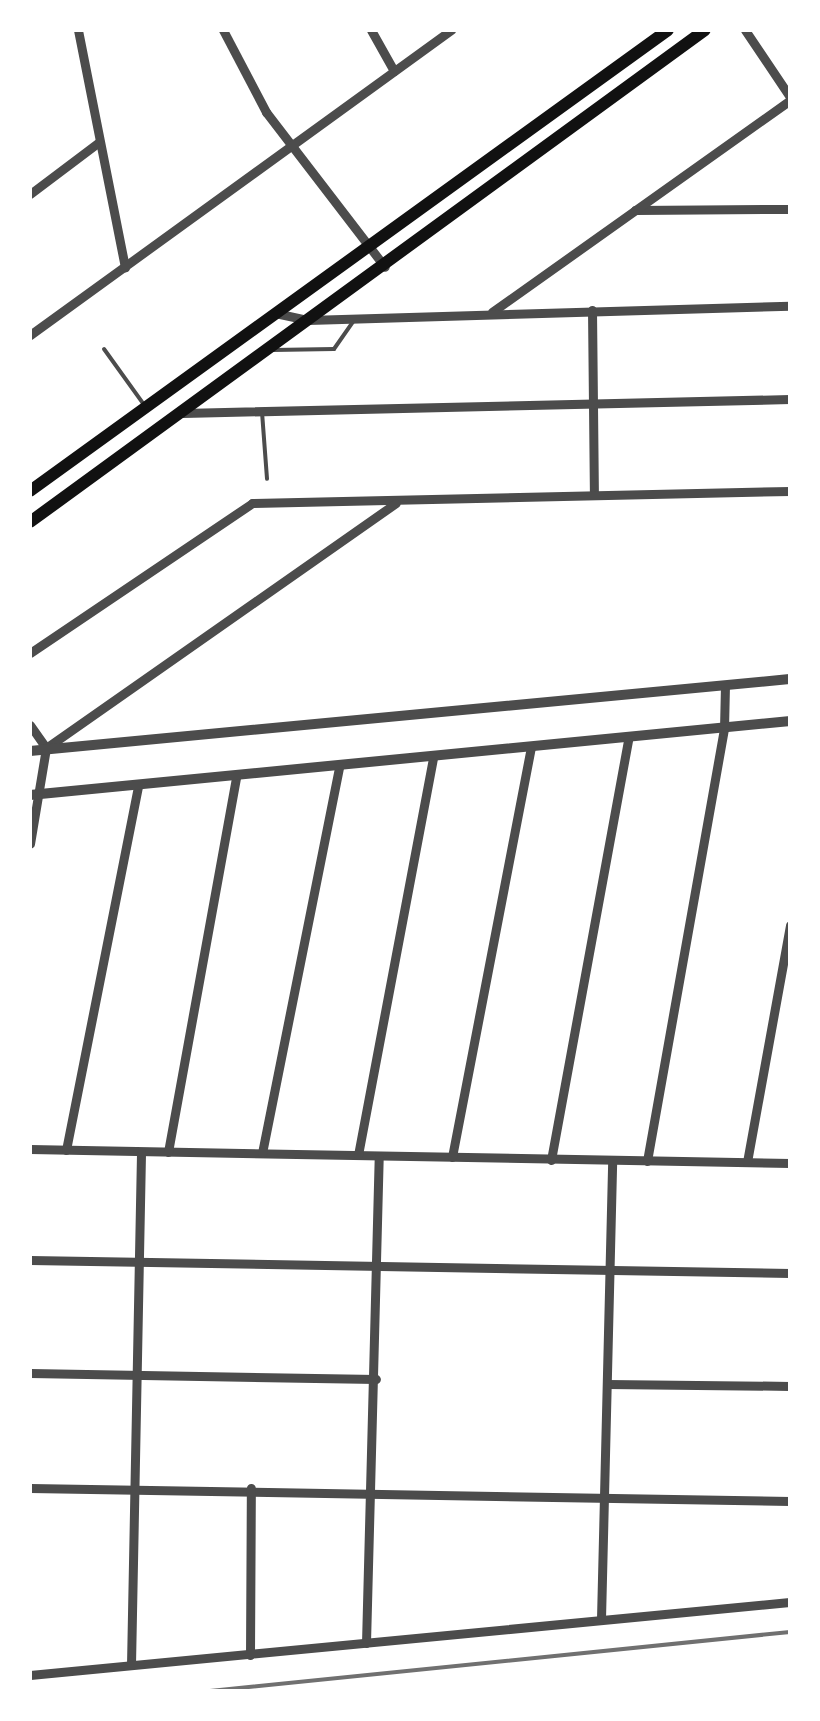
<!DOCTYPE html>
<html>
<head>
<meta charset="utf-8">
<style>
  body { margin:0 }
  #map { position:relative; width:820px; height:1721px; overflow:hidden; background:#fff; font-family:"Sofia Sans Condensed",sans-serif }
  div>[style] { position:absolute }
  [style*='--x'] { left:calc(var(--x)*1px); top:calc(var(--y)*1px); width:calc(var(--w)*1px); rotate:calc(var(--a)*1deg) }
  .service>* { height:4px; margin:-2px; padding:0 2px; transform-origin:2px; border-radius:2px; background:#4c4c4c }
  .minor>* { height:9px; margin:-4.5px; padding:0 4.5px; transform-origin:4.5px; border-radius:4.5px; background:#4c4c4c }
  .tertiary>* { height:10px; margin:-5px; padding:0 5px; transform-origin:5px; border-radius:5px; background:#4c4c4c }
  .secondary>* { height:12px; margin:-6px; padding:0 6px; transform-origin:6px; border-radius:6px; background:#111 }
  .rail>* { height:4px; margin:-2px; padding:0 2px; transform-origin:2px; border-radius:2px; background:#707070 }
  span { translate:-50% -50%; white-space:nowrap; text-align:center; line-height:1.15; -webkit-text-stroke:8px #fff; paint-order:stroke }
  .frame { position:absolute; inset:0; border:32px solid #fff; pointer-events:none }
</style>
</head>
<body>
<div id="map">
  <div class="service">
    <div style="--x:104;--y:349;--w:70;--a:54.3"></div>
    <div style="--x:273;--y:350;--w:61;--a:-0.9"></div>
    <div style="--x:334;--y:349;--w:33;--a:-55"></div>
    <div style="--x:262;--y:412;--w:67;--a:85.7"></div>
  </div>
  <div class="minor">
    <div style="--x:78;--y:30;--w:242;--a:78.8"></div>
    <div style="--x:223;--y:30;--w:93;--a:62.3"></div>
    <div style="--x:266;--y:112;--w:195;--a:52.5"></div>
    <div style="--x:371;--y:30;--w:47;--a:60.7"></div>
    <div style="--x:745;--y:30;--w:81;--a:56.1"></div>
    <div style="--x:30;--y:194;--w:86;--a:-37"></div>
    <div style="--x:635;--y:210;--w:155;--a:-0.4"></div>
    <div style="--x:592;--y:310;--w:183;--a:89.4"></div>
    <div style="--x:492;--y:312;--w:366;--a:-35.4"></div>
    <div style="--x:275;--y:313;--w:34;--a:12"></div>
    <div style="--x:308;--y:320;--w:482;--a:-1.7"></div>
    <div style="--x:30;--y:335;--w:520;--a:-35.92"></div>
    <div style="--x:183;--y:413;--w:607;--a:-1.32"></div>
    <div style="--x:30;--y:653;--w:268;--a:-34"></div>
    <div style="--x:252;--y:503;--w:538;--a:-1.28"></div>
    <div style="--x:30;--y:725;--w:28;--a:55"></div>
    <div style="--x:46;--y:748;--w:97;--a:99.5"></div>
    <div style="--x:46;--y:748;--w:427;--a:-35"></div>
    <div style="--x:30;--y:1149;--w:760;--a:1.06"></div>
    <div style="--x:66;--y:1150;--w:371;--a:-78.8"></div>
    <div style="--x:168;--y:1152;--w:382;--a:-79.7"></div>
    <div style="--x:262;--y:1153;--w:394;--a:-78.7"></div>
    <div style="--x:358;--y:1155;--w:404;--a:-79.3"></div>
    <div style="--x:452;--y:1157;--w:418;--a:-79.1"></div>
    <div style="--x:551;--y:1160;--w:430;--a:-79.6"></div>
    <div style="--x:647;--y:1161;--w:439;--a:-79.9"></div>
    <div style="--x:724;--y:729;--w:43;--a:-88.7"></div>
    <div style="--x:747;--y:1162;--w:241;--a:-79.7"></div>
    <div style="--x:30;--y:1260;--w:760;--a:0.98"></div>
    <div style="--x:30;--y:1373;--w:346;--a:1"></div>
    <div style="--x:607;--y:1384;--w:183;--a:0.6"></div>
    <div style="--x:30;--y:1488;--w:760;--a:0.98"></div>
    <div style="--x:601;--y:1619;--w:458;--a:-88.6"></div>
    <div style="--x:366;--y:1643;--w:486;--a:-88.5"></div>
    <div style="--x:250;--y:1655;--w:167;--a:-89.7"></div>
    <div style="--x:131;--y:1665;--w:513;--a:-88.88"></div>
    <div style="--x:30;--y:1675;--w:763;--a:-5.49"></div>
  </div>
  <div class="tertiary">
    <div style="--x:30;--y:751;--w:763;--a:-5.41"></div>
    <div style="--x:30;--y:795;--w:764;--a:-5.56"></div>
  </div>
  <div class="secondary">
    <div style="--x:30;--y:491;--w:787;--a:-35.85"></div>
    <div style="--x:30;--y:522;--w:835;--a:-36.09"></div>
  </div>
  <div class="rail">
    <div style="--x:210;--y:1691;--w:583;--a:-5.81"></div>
  </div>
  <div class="frame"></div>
</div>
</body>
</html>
